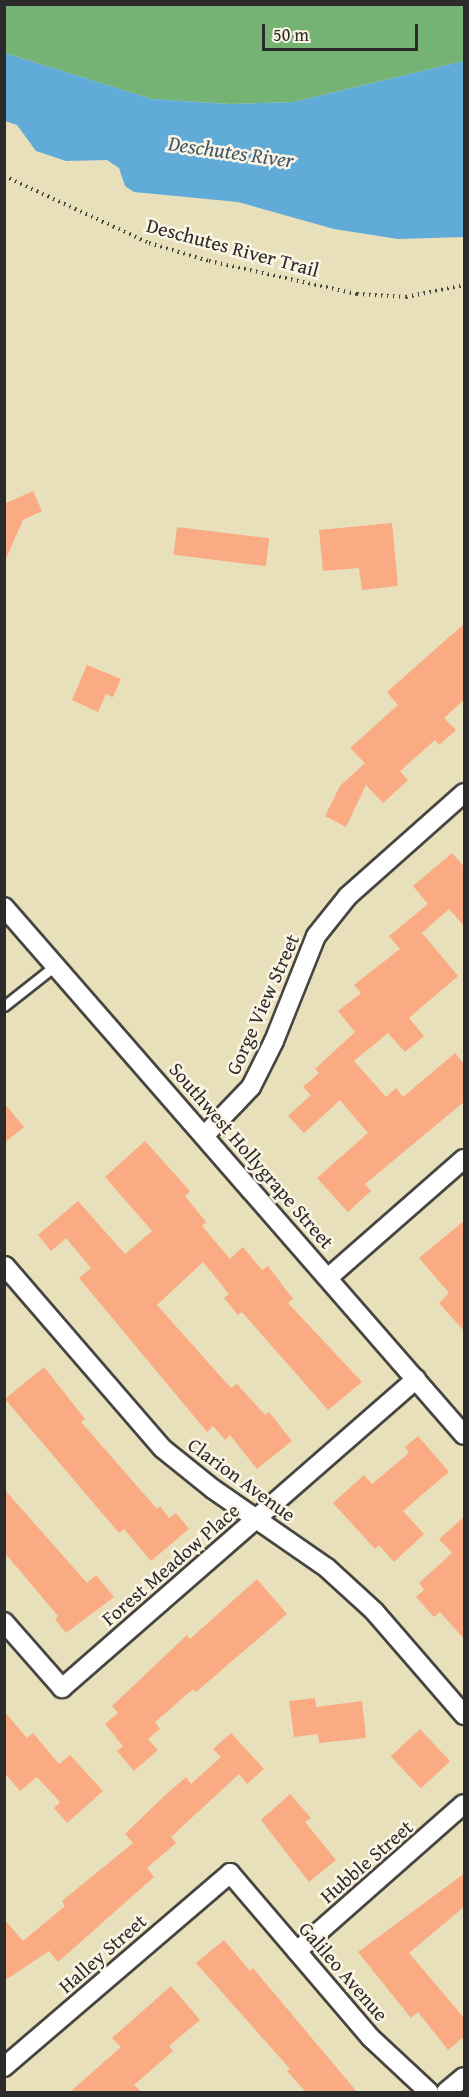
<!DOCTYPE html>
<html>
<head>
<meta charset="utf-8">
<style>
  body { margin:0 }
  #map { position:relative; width:469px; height:2097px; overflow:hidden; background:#e7e0bb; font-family:"Gentium Book Plus",serif }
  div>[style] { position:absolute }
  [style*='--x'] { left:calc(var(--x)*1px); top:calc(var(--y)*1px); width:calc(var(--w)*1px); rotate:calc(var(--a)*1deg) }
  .forest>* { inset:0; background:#74b374 }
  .water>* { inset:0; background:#60abd8 }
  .building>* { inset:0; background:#faab83; transform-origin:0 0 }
  .path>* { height:4px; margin-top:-2px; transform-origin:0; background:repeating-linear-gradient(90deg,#474641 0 1.5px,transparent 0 6px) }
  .roads { filter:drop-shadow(2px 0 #474641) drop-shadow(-2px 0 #474641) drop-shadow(0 2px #474641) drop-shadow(0 -2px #474641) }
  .lane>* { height:9px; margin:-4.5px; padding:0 4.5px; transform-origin:4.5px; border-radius:4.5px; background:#fff }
  .street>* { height:18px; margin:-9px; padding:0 9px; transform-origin:9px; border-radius:9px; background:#fff }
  span { translate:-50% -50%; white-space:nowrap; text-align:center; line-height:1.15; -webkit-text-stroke:5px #fcf5e5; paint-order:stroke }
  .street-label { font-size:20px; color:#2b2b2b }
  .water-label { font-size:21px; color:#3e5868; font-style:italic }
  .frame { position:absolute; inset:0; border:6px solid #2b2b2b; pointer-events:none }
  .scale { position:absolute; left:262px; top:24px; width:156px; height:27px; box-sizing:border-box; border:3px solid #2b2b2b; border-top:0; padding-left:8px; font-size:18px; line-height:21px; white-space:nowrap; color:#2b2b2b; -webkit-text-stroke:4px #fcf5e5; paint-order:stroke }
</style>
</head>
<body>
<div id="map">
  <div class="forest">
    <div style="clip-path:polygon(4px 5px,464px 5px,464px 61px,293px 102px,231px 104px,152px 99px,5px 53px)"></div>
  </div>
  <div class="water">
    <div style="clip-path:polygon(5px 53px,152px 99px,231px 104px,293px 102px,464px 61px,464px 237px,398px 239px,334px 229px,238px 202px,134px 192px,125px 186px,119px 168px,107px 160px,66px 161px,36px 151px,17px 125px,5px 121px)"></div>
  </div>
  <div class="building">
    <div style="clip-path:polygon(33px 491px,42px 511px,23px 520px,4px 563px,4px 504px)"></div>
    <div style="clip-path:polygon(392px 523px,398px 586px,362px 590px,359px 568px,323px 571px,319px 530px)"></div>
    <div style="left:177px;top:527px;width:93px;height:28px;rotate:7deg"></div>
    <div style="clip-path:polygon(465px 623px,465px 699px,444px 718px,456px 730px,439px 745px,435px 740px,400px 771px,408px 780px,383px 803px,366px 785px,346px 827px,325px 816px,340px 786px,365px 763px,350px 748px,398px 705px,387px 692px)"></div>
    <div style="clip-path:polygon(87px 665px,121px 679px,113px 697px,106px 694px,98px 712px,72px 700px)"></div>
    <div style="clip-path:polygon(452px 853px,465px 868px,465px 927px,449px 909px,422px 933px,458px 976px,409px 1018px,424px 1036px,405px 1052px,388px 1033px,354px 1061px,386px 1097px,396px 1088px,403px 1097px,455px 1053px,465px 1065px,465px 1101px,365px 1184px,371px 1191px,348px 1212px,317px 1178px,368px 1133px,340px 1100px,304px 1133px,288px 1116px,311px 1095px,303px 1087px,319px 1073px,315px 1069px,355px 1032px,338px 1011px,361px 993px,354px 985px,400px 949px,389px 936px,428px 904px,413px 886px)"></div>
    <div style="clip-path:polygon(4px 1103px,24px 1127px,4px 1143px)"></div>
    <div style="clip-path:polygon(145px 1141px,190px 1191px,185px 1196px,206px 1222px,202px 1226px,230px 1259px,243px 1247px,262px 1270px,268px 1266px,293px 1299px,288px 1303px,362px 1382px,328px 1410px,242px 1312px,238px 1315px,224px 1298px,229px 1294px,203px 1262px,157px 1305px,231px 1388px,237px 1384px,265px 1415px,269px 1412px,292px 1441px,257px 1469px,230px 1435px,225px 1440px,213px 1426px,207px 1432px,79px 1278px,91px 1268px,66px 1238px,51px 1251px,38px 1235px,78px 1201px,125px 1254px,152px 1231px,105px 1177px)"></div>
    <div style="clip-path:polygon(465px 1220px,465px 1332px,439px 1303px,449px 1293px,419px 1258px)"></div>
    <div style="clip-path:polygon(44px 1367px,85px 1419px,81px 1422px,157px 1509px,160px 1506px,169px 1518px,176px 1513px,189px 1529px,151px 1561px,124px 1529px,119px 1533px,5px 1399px)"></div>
    <div style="clip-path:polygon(418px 1436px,449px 1472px,403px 1511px,424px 1534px,394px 1562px,379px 1545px,375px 1549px,333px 1503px,364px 1475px,372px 1484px,409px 1453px,405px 1447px)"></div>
    <div style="clip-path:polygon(4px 1489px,87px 1583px,96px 1575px,114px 1597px,66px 1633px,55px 1619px,58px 1616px,4px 1552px)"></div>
    <div style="clip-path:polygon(465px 1516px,465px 1640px,440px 1612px,434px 1617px,416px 1597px,424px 1590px,419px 1583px,452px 1553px,439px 1539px)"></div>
    <div style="clip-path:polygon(257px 1579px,287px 1614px,196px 1692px,193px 1689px,155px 1722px,160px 1729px,148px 1739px,158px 1750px,134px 1771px,117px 1751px,123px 1746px,105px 1724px,118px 1713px,112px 1706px,187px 1635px,190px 1639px)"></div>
    <div style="clip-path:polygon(315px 1698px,316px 1707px,362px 1701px,366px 1738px,319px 1743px,318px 1734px,294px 1737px,289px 1701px)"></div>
    <div style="clip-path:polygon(4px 1711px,27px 1738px,33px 1733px,59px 1764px,70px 1755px,103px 1791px,67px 1823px,54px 1808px,60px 1802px,37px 1777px,20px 1791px,4px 1772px)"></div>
    <div style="left:420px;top:1729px;width:44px;height:40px;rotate:47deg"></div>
    <div style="clip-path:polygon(231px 1733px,264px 1769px,247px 1784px,239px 1774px,171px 1837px,176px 1843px,147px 1868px,154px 1877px,58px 1962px,49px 1951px,4px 1981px,4px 1919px,23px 1941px,65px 1906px,62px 1901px,133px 1843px,125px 1834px,162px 1798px,186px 1777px,191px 1784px,221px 1757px,213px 1749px)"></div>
    <div style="clip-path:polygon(290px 1794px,311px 1818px,305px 1822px,336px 1860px,309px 1882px,261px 1820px)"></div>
    <div style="clip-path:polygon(465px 1873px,465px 1906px,409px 1953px,465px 2019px,465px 2036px,448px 2050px,418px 2012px,411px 2018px,358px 1952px)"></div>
    <div style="clip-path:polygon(224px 1940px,250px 1971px,253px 1968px,357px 2092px,306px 2092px,287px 2071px,290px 2069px,196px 1963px)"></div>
    <div style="clip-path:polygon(171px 1986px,200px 2020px,169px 2046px,173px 2051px,134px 2085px,142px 2092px,70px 2092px,121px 2047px,112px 2038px)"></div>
  </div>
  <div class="path">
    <div style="--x:4;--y:176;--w:160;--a:24.8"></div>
    <div style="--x:149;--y:243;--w:63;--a:16.7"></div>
    <div style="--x:209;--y:261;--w:152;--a:12.6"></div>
    <div style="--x:357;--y:294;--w:49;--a:3.5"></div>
    <div style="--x:406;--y:297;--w:59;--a:-11.7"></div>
  </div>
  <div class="roads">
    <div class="lane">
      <div style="--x:4;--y:1006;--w:66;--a:-38.3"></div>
    </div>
    <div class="street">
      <div style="--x:4;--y:907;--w:700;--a:48.94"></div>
      <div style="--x:205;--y:1135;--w:66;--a:-46.2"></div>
      <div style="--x:251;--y:1087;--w:51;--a:-63.4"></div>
      <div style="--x:274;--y:1041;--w:113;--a:-68.2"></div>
      <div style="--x:316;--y:936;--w:51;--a:-51.3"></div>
      <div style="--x:348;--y:896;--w:155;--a:-41.6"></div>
      <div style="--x:5;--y:1266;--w:240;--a:49.2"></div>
      <div style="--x:162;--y:1448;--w:65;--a:38.8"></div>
      <div style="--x:213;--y:1489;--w:139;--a:34.7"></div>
      <div style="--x:327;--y:1568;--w:64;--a:42.5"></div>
      <div style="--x:374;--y:1611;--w:138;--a:49.1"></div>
      <div style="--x:329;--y:1277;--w:179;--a:-41.2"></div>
      <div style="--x:4;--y:1622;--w:88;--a:48.7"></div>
      <div style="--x:62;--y:1688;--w:470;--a:-41.1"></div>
      <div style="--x:297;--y:1951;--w:222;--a:-41.4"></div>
      <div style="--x:4;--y:2067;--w:298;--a:-40.6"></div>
      <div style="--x:230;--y:1873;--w:217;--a:49.5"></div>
      <div style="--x:371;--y:2038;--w:79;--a:43"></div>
      <div style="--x:446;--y:2092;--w:23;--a:-40"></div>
    </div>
  </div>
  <div class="street-label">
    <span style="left:233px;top:247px;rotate:15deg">Deschutes River Trail</span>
    <span style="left:262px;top:1004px;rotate:-66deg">Gorge View Street</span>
    <span style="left:252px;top:1155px;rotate:49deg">Southwest Hollygrape Street</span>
    <span style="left:242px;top:1479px;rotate:36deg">Clarion Avenue</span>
    <span style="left:170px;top:1564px;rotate:-41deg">Forest Meadow Place</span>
    <span style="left:366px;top:1861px;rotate:-41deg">Hubble Street</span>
    <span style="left:102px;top:1953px;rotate:-41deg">Halley Street</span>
    <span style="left:344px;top:1971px;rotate:49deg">Galileo Avenue</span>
  </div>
  <div class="water-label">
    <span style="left:231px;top:152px;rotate:8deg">Deschutes River</span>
  </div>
  <div class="frame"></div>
  <div class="scale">50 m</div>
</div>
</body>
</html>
